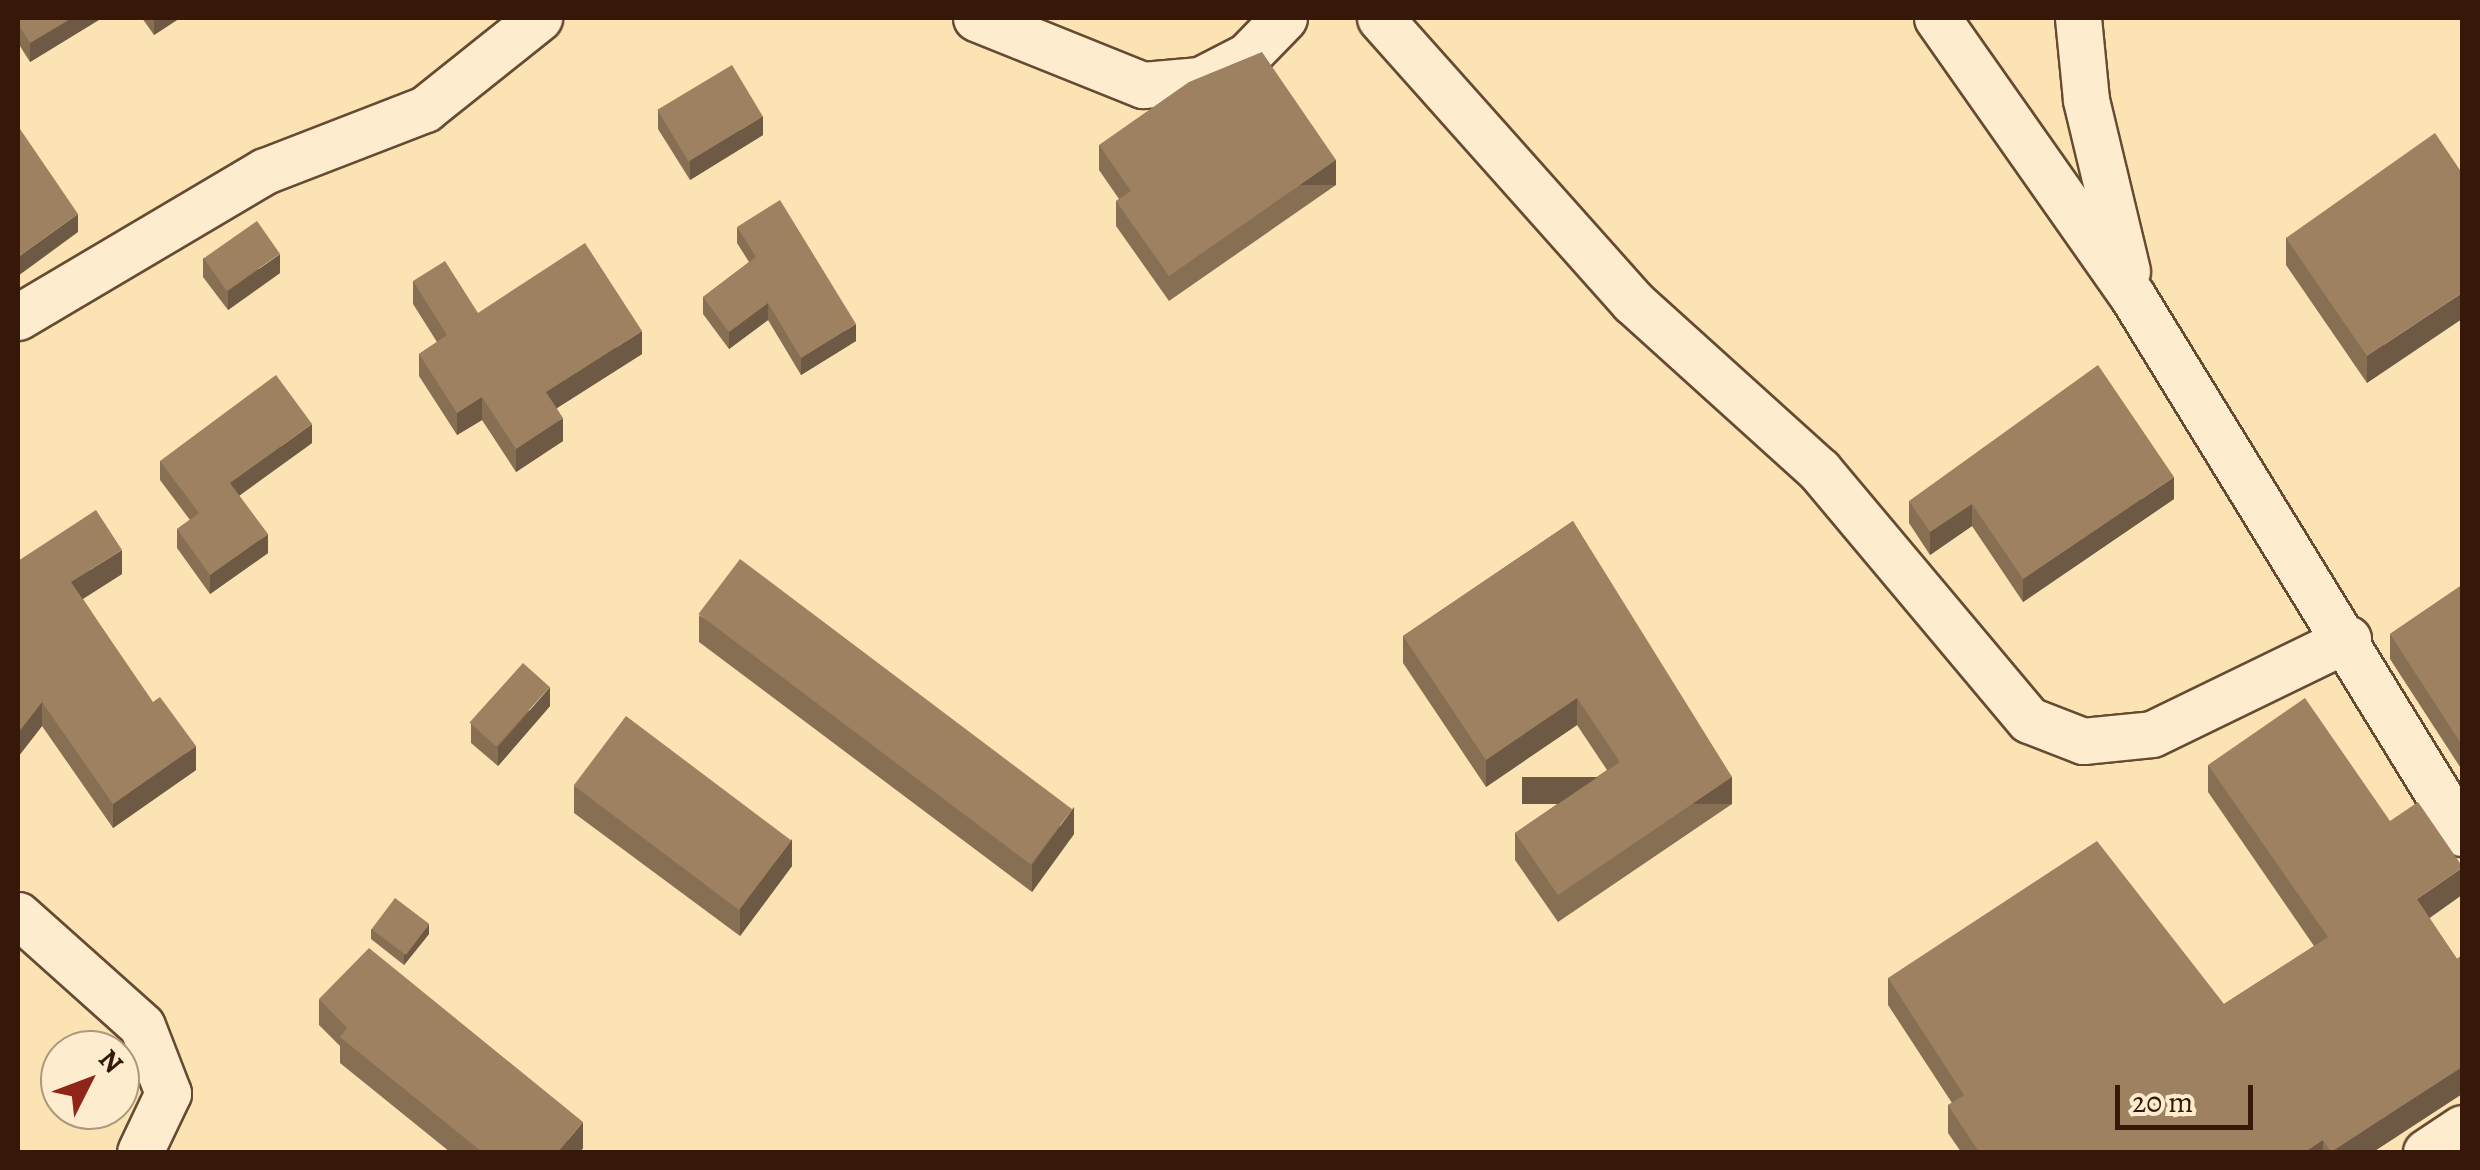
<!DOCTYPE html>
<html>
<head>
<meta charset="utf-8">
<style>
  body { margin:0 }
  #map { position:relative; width:2480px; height:1170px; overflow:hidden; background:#fce3b3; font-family:Alegreya,serif }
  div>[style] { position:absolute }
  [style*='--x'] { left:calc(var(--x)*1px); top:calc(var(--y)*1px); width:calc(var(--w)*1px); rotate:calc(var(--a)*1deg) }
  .roads { filter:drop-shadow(2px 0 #684a33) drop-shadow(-2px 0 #684a33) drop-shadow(0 2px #684a33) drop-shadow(0 -2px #684a33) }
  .minor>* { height:45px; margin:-22.5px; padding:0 22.5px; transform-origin:22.5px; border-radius:22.5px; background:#fdedce }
  .wall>* { inset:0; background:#876f53 }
  .shaded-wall>* { inset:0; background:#6e5a44; transform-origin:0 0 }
  .building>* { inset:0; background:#9d8161; transform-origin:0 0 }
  span { translate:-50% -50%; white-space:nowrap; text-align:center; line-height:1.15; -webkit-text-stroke:8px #fdedce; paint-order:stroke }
  .frame { position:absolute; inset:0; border:20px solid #361708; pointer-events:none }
  .north { position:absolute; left:40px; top:1030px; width:100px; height:100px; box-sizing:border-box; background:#fdedce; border:2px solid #ad977f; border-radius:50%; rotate:48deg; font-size:28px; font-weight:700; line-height:40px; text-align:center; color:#361708 }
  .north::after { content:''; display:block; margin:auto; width:35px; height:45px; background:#8f2418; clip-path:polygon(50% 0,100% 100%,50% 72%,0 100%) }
  .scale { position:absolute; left:2115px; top:1085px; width:138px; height:45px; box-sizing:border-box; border:5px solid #361708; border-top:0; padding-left:12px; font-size:30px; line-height:35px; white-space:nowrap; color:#361708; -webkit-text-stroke:8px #fdedce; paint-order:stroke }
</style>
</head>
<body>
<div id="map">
  <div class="roads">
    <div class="minor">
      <div style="--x:976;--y:18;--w:180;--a:21.9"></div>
      <div style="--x:1143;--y:85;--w:57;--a:-5"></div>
      <div style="--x:1200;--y:80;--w:53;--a:-27.1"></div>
      <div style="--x:1247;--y:56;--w:53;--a:-45.8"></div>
      <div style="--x:1380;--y:18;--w:380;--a:48.3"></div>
      <div style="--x:1633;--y:302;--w:251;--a:42.1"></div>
      <div style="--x:1819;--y:470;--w:326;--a:50"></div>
      <div style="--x:2029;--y:720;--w:58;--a:21.3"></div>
      <div style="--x:2083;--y:741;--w:69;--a:-5.8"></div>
      <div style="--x:2152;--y:734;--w:218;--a:-25.9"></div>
      <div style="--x:1937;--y:18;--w:341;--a:54.9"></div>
      <div style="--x:2133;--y:297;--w:629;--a:58.46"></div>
      <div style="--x:2078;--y:18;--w:82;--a:84.4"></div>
      <div style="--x:2086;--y:100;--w:176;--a:76.5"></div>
      <div style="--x:18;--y:317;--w:287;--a:-30.6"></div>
      <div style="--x:265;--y:171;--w:172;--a:-21.2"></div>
      <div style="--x:425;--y:109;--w:146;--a:-38.6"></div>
      <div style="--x:18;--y:915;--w:166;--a:41.8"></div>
      <div style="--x:142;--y:1026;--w:72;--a:68.8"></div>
      <div style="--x:168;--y:1093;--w:65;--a:115.4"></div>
      <div style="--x:2426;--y:1152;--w:43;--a:-33.7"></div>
    </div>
  </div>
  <div class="wall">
    <div style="clip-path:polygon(18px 18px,102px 18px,30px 62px,18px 43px)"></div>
    <div style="clip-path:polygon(142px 18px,180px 18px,154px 35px)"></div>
    <div style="clip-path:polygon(658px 110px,763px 135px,690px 180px,658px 129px)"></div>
    <div style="clip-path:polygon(1099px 145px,1336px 185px,1169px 301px,1116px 226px,1116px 201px,1119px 199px,1099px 170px)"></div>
    <div style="clip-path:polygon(2462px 173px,2367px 383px,2286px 265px,2286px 238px)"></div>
    <div style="clip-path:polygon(737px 227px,856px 341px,801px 375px,768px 320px,729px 349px,703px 314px,703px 297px,749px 262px,737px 243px)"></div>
    <div style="clip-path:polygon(203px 258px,280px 273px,228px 310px,203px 277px)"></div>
    <div style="clip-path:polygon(413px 281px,478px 313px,642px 354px,557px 408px,563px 441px,516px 472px,482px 420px,457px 435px,419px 376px,419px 354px,437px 342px,413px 304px)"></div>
    <div style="clip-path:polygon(312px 443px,239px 496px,268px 553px,210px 594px,177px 548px,177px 529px,190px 520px,160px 480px,160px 461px)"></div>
    <div style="clip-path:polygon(2174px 499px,2023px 602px,1972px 526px,1930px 555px,1909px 523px,1909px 501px)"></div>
    <div style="clip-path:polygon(1573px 521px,1732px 804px,1558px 922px,1515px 860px,1515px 833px,1607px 770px,1577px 725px,1486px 787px,1403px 663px,1403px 636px)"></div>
    <div style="clip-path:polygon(18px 561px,122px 574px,83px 599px,196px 770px,113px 828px,42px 726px,18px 757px)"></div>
    <div style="clip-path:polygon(2462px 585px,2462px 770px,2390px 659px,2390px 634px)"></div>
    <div style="clip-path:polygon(699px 615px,1074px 834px,1032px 892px,699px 642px)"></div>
    <div style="clip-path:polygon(550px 706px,498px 766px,471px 743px,471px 724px)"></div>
    <div style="clip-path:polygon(2208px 765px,2429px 918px,2457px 959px,2462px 955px,2462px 1094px,2373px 1152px,1961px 1152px,1948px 1133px,1948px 1105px,1952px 1103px,1888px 1005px,1888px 978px,2224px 1004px,2314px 946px,2208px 792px)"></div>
    <div style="clip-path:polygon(574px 786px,792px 866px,740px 936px,574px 813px)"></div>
    <div style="clip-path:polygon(371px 929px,429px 934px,404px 965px,371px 939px)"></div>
    <div style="clip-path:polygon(319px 999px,583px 1148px,580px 1152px,450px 1152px,340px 1063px,340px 1046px,319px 1025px)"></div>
  </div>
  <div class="shaded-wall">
    <div style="clip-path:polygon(72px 18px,102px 18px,30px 62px,30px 43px)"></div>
    <div style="clip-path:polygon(154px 18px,180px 18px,154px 35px)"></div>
    <div style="clip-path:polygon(763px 116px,763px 135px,690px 180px,690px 161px)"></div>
    <div style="left:1336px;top:160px;width:25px;height:203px;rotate:90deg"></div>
    <div style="clip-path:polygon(78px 214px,78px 232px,18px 276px,18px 257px)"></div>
    <div style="clip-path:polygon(280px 254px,280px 273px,228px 310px,228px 291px)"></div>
    <div style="clip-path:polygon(2462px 293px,2462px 319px,2367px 383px,2367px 356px)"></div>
    <div style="clip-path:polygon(768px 303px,768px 320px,729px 349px,729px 332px)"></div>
    <div style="clip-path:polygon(856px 324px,856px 341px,801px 375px,801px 358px)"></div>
    <div style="clip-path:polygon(642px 331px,642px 354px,546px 415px,546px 392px)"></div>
    <div style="clip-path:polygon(482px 397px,482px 420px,457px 435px,457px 413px)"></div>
    <div style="clip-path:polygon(563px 418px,563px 441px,516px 472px,516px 449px)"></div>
    <div style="clip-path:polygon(312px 424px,312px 443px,230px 502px,230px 483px)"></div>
    <div style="clip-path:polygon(2174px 477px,2174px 499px,2023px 602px,2023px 579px)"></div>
    <div style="clip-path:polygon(1972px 504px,1972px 526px,1930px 555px,1930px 532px)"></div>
    <div style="clip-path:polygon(268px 534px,268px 553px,210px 594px,210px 575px)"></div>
    <div style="clip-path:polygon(122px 550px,122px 574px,71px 606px,71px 582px)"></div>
    <div style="clip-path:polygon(550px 687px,550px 706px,498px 766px,498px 747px)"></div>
    <div style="clip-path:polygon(1577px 698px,1577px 725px,1486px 787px,1486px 760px)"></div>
    <div style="clip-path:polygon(42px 702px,42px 726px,18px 757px,18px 733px)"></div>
    <div style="clip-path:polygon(196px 746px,196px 770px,113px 828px,113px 804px)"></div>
    <div style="left:1732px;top:777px;width:27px;height:210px;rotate:90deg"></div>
    <div style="clip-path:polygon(1074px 807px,1074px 834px,1032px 892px,1032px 865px)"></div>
    <div style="clip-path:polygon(792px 839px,792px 866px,740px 936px,740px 909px)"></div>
    <div style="clip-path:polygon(2462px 868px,2462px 895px,2417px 927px,2417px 899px)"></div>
    <div style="clip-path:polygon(429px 924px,429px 934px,404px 965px,404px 955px)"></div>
    <div style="clip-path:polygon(2462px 1067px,2462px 1094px,2373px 1152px,2331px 1152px)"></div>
    <div style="clip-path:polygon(583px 1122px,583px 1148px,580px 1152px,558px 1152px)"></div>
    <div style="clip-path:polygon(2323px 1140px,2323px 1152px,2305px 1152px)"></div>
  </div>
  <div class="building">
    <div style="clip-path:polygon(18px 18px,72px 18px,30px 43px,18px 24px)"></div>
    <div style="clip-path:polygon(1262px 52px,1336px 160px,1169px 276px,1116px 201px,1131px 191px,1099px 145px,1189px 82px)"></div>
    <div style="left:732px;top:65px;width:60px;height:87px;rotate:59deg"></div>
    <div style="clip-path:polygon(18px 126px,78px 214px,18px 257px)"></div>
    <div style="clip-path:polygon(2435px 133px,2462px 173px,2462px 293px,2367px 356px,2286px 238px)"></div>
    <div style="clip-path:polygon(780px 200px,856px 324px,801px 358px,768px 303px,729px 332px,703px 297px,756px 257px,737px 227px)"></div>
    <div style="left:257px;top:221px;width:40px;height:65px;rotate:55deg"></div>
    <div style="clip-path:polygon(585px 243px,642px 331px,546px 392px,563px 418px,516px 449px,482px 397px,457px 413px,419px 354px,447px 335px,413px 281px,445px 261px,478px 313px)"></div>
    <div style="clip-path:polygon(2098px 365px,2174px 477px,2023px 579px,1972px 504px,1930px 532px,1909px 501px)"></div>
    <div style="clip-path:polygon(276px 375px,312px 424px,230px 483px,268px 534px,210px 575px,177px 529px,199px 513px,160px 461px)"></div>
    <div style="clip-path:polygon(96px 510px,122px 550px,71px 582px,153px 702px,160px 697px,196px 746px,113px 804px,42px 702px,18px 733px,18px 561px)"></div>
    <div style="clip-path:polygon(1573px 521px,1732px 777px,1558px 895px,1515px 833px,1620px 762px,1577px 698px,1486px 760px,1403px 636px)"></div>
    <div style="left:740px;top:559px;width:416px;height:69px;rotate:37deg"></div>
    <div style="clip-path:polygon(2462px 585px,2462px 745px,2390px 634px)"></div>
    <div style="left:523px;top:663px;width:36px;height:80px;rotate:42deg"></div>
    <div style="clip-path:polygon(2305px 698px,2390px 821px,2418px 802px,2462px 866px,2462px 868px,2417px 899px,2457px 959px,2462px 955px,2462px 1067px,2331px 1152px,2323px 1140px,2305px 1152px,1979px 1152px,1948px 1105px,1964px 1095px,1888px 978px,2097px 841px,2224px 1004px,2328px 937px,2208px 765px)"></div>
    <div style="left:626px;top:716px;width:207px;height:87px;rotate:37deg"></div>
    <div style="left:395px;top:898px;width:43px;height:39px;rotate:37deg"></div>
    <div style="clip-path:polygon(369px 948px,583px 1122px,558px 1152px,482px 1152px,340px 1037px,347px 1028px,319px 999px)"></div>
  </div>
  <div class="frame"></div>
  <div class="north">N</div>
  <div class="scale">20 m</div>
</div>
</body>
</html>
